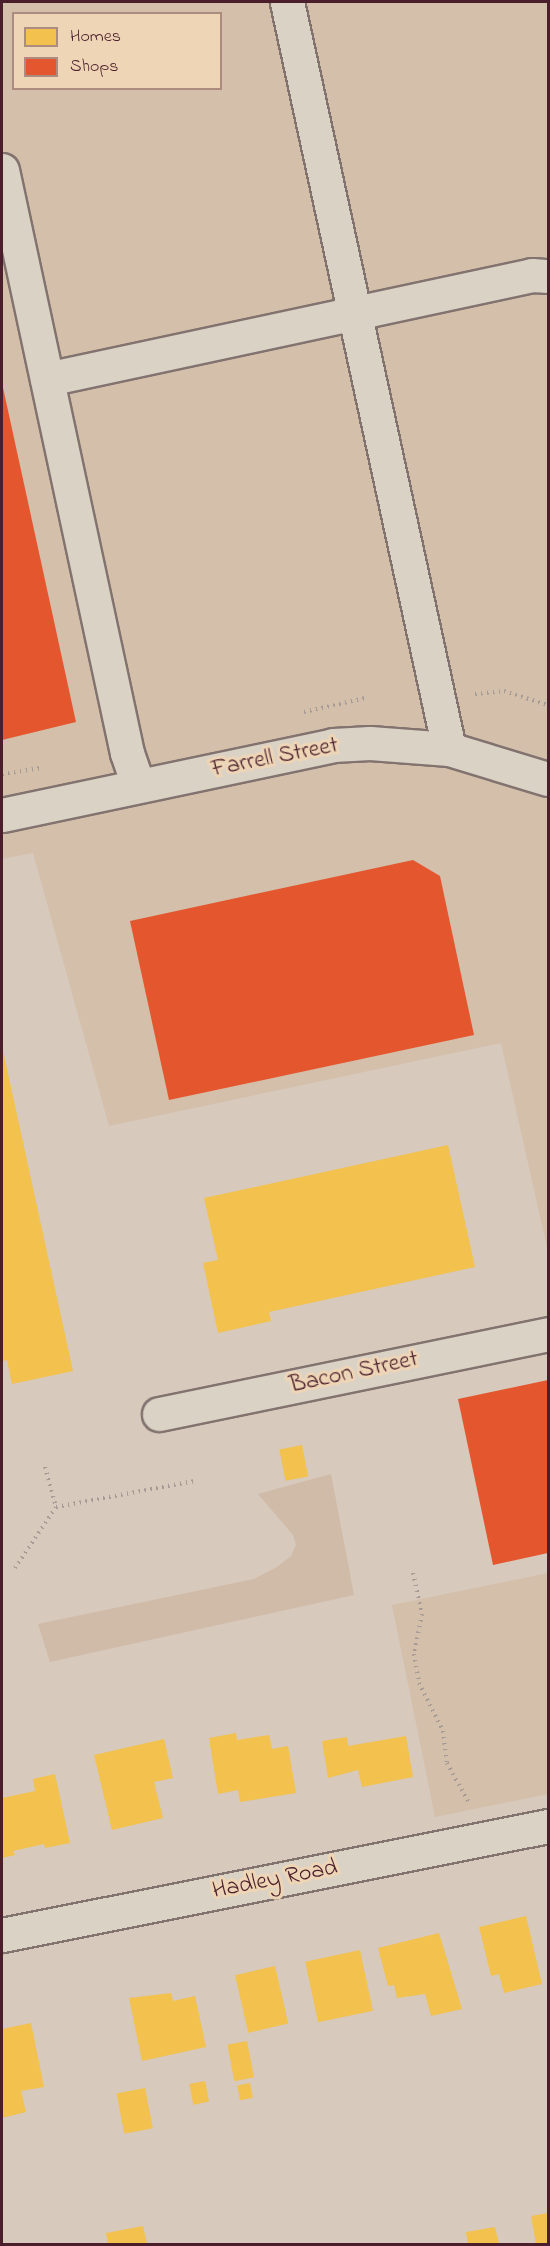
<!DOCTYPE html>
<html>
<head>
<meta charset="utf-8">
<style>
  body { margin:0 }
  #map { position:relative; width:550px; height:2246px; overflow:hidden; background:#d7c9bb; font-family:"Indie Flower",sans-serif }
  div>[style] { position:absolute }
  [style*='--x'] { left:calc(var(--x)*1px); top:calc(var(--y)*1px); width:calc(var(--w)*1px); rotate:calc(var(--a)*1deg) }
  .built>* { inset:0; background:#d4bfab }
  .green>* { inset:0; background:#d0baa8 }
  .homes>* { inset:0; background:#f2c14e; transform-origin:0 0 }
  .shops>* { inset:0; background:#e4572e }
  .path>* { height:4px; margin-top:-2px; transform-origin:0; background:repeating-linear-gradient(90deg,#a69a94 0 1.5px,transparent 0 6px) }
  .roads { filter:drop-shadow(2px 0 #82736f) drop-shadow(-2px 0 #82736f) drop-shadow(0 2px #82736f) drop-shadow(0 -2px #82736f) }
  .minor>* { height:33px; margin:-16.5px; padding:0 16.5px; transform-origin:16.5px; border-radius:16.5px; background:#dbd2c6 }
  span { translate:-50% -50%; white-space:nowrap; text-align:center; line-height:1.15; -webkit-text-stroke:6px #eed5b6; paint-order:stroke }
  .street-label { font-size:24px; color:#4a1f2b }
  .frame { position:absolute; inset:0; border:3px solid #4a1f2b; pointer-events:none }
  .legend { position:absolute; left:12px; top:12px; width:210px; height:78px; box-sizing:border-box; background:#eed5b6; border:2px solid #ac8c7e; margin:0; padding:8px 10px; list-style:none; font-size:18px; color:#4a1f2b }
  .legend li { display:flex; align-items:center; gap:12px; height:30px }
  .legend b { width:30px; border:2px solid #ac8c7e }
</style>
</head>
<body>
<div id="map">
  <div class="built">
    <div style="clip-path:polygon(evenodd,2px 2px,548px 2px,548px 1252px,501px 1043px,109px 1126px,33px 853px,2px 859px,2px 2px,14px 14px,220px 14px,220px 88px,14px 88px,14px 14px)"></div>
    <div style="clip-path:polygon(548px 1573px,548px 1794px,435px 1817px,392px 1605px)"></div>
  </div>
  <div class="green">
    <div style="clip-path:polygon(331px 1474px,354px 1595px,50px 1662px,38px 1624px,254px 1579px,277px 1567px,291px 1556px,296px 1545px,293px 1535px,258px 1494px)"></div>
  </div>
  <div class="homes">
    <div style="clip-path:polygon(2px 1046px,73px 1371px,12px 1384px,7px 1360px,2px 1361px)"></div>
    <div style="clip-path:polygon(448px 1145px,475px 1267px,269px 1312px,271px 1321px,218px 1333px,203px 1263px,218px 1260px,204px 1198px)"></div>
    <div style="left:302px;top:1445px;width:32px;height:23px;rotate:79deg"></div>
    <div style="clip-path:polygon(236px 1733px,237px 1740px,269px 1735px,272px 1749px,288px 1746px,296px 1793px,240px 1802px,238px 1790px,218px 1794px,209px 1738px)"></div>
    <div style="clip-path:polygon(406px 1736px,413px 1777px,362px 1787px,358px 1770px,328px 1778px,322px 1741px,347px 1737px,348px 1746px)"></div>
    <div style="clip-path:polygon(164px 1739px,173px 1778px,154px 1782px,163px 1818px,112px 1830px,94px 1755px)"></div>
    <div style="clip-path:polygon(55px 1774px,70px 1843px,45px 1848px,44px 1844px,13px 1851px,15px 1855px,2px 1858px,2px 1798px,35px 1791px,33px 1779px)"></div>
    <div style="clip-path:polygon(526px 1916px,542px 1984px,504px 1993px,499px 1974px,491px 1976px,479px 1927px)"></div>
    <div style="clip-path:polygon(439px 1933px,462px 2009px,431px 2016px,425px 1994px,397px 1998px,394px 1985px,388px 1986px,378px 1948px)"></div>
    <div style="left:360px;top:1950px;width:62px;height:56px;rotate:78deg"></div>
    <div style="left:275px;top:1966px;width:59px;height:41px;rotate:77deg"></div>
    <div style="clip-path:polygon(171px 1993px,173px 2001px,195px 1996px,206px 2047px,142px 2061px,129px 1998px)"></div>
    <div style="clip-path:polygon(31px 2023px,44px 2087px,21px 2091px,26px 2112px,2px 2118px,2px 2029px)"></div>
    <div style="left:247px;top:2041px;width:37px;height:20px;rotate:79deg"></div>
    <div style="left:205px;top:2081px;width:21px;height:16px;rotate:79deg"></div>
    <div style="left:250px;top:2083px;width:15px;height:13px;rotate:79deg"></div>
    <div style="left:145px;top:2088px;width:41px;height:29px;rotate:79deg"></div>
    <div style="clip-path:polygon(548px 2213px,548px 2244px,536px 2244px,531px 2216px)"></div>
    <div style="clip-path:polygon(143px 2226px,147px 2244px,108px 2244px,106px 2233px)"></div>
    <div style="clip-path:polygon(495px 2227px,499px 2244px,468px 2244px,466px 2232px)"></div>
  </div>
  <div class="shops">
    <div style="clip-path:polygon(2px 383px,76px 722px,2px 740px)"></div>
    <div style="clip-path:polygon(413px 860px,440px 876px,474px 1035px,169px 1100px,130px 921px)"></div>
    <div style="clip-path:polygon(548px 1380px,548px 1553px,493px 1565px,458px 1399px)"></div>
  </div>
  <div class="path">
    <div style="--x:475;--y:694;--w:29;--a:-6"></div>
    <div style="--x:504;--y:691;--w:46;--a:17.7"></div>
    <div style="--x:304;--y:712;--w:63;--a:-12.9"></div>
    <div style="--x:2;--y:774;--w:40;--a:-8.5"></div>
    <div style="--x:45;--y:1467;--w:41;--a:74.6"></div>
    <div style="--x:15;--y:1568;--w:73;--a:-56.1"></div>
    <div style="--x:56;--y:1507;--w:141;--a:-10.6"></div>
    <div style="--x:413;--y:1573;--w:42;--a:77.6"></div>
    <div style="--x:422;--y:1614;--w:41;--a:101.3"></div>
    <div style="--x:414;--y:1654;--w:29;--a:80"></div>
    <div style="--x:419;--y:1683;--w:54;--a:63.4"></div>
    <div style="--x:443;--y:1731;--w:32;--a:83"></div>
    <div style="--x:447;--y:1763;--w:46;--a:61.2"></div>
  </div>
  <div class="roads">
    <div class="minor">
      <div style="--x:287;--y:2;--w:764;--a:77.76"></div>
      <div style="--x:2;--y:170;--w:596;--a:77.9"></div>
      <div style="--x:127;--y:753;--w:34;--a:71"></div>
      <div style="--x:47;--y:379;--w:496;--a:-12.1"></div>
      <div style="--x:532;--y:275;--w:16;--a:4"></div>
      <div style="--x:2;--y:815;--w:338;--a:-11.9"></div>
      <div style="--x:333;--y:745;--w:37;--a:-3"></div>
      <div style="--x:370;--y:743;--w:79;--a:4.3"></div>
      <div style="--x:449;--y:749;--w:103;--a:16.9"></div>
      <div style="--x:159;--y:1414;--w:397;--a:-11.6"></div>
      <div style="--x:2;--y:1935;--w:557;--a:-11.29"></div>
    </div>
  </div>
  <div class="street-label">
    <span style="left:275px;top:758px;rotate:-11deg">Farrell Street</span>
    <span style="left:354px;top:1373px;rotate:-12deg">Bacon Street</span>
    <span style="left:275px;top:1880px;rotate:-11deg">Hadley Road</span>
  </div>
  <div class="frame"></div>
  <ul class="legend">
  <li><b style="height:16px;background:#f2c14e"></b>Homes</li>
  <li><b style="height:16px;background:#e4572e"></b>Shops</li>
  </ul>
</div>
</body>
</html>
